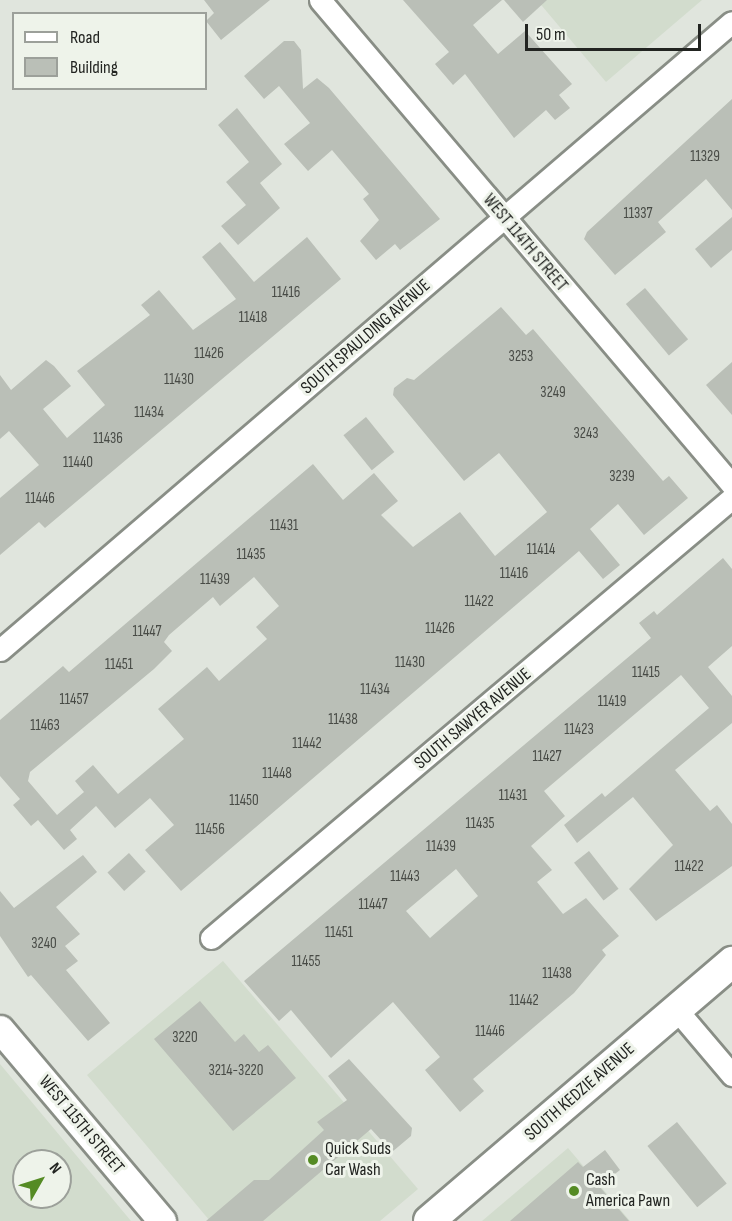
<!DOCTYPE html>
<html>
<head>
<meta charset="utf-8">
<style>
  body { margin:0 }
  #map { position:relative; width:732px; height:1221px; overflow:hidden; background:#e0e5dd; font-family:"Sofia Sans Condensed",sans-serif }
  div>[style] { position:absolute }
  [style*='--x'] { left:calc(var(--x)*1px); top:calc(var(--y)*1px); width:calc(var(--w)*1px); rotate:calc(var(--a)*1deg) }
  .built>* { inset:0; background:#d2dccd }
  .building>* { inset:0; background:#babfb7; transform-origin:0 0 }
  .roads { filter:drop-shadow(2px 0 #898e86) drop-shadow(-2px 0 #898e86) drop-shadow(0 2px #898e86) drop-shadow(0 -2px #898e86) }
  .minor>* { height:21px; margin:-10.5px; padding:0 10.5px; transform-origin:10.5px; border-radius:10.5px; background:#fff }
  .tertiary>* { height:27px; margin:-13.5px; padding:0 13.5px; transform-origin:13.5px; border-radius:13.5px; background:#fff }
  .secondary>* { height:30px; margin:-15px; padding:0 15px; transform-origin:15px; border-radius:15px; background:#fff }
  .dots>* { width:16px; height:16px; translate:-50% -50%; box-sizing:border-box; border:3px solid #eef3ea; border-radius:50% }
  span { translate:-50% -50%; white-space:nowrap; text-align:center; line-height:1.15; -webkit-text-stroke:6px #eef3ea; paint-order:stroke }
  .number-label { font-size:15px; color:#484b46 }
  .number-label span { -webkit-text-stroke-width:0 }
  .street-label { font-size:18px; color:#222421 }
  .poi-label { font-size:18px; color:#222421 }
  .left { translate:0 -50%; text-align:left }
  .legend { position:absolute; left:12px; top:12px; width:195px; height:78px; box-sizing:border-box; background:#eef3ea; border:2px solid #9ca09a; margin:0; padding:8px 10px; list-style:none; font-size:18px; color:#222421 }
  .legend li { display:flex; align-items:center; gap:12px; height:30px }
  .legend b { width:30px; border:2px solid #9ca09a }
  .north { position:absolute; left:12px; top:1149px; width:60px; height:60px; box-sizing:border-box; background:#eef3ea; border:2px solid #9ca09a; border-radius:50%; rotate:51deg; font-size:16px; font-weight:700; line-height:24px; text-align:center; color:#222421 }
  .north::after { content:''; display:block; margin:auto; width:21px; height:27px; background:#558b24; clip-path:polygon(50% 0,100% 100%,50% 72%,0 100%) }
  .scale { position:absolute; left:525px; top:24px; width:176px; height:27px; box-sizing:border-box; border:3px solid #222421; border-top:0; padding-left:8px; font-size:18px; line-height:21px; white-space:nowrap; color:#222421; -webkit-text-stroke:4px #eef3ea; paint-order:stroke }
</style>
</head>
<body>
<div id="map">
  <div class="built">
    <div style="clip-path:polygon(537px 0,702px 0,606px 82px)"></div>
    <div style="clip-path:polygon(223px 961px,418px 1189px,380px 1221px,210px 1221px,87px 1075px)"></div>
    <div style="clip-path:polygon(evenodd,0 1064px,131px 1221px,0 1221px,0 1064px,24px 1161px,60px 1161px,60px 1197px,24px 1197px,24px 1161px)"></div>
    <div style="clip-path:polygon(568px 1148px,630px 1221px,482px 1221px)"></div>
  </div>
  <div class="building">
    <div style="clip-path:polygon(204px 0,270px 0,221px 40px,206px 21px,214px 13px)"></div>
    <div style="clip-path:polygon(403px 0,502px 0,473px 25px,498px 54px,525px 31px,572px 84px,559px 95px,570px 108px,555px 120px,546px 110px,514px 138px,465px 74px,453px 85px,435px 64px,449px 52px)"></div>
    <div style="clip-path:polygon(504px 0,547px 0,523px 22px)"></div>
    <div style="clip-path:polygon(284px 41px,294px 41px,301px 50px,303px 89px,317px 78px,329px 88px,440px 219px,400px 250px,395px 244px,376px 260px,360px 241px,379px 220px,363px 199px,369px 194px,332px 150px,308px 171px,284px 144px,310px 123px,279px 86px,264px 99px,244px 76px)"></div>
    <div style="clip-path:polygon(732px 99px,732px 210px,706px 179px,658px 222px,666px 232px,615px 275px,584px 239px,587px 232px)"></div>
    <div style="clip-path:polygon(237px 108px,282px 164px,260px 183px,280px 208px,238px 245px,221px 226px,246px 205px,226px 182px,249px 162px,218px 125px)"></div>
    <div style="clip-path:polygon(732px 217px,732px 250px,711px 268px,695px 249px)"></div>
    <div style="clip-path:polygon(307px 237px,341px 279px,45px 528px,39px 522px,0 555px,0 498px,39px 465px,9px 431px,0 439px,0 375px,11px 390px,46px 360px,54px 366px,71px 386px,43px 409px,67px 438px,105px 405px,77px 371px,150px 315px,141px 305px,159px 290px,193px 330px,236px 299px,202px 257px,220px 242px,254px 282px)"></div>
    <div style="left:645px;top:288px;width:67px;height:25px;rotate:50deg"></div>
    <div style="clip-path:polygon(evenodd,501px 307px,526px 335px,533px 329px,663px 481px,669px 476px,688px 498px,644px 535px,618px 504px,590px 529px,620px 565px,603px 579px,579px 551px,181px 891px,145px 850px,174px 825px,150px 798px,115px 828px,96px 806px,70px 830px,77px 839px,64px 850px,38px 820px,31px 826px,13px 805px,20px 799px,0 776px,0 720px,63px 666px,69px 672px,313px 464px,343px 500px,374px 473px,398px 501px,381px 515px,413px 547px,460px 512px,495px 556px,547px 512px,499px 453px,464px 481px,393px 395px,394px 388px,407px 378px,414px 380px,501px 307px,254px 577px,279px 606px,256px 627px,267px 639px,219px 681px,207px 667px,158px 709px,184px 739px,118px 794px,93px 765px,75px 781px,84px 792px,57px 815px,28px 781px,30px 772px,154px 669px,172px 651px,164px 642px,169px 635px,213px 597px,220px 606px,254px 577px)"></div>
    <div style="clip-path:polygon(732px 362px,732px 415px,706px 385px)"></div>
    <div style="left:366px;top:417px;width:45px;height:29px;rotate:51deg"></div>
    <div style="clip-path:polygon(evenodd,723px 558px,732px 569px,732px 646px,708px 667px,732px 696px,732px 723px,675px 770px,710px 811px,717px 805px,732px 824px,732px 866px,656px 921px,629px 889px,673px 845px,633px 797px,577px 843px,564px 825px,602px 793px,605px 797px,709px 708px,681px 675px,544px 791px,565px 816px,531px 846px,552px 870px,537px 882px,563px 914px,586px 898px,619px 936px,602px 950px,606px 955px,574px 993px,473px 1079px,484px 1091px,460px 1112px,425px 1070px,440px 1057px,393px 1002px,331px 1058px,291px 1010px,279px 1021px,244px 981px,651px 638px,639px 623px,654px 611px,657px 615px,723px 558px,456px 869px,478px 896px,430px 938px,406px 911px,456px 869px)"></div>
    <div style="left:589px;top:851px;width:48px;height:19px;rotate:52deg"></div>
    <div style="left:129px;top:853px;width:25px;height:29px;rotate:48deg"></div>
    <div style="clip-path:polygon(83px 855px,97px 872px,56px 907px,80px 934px,65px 946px,78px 961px,66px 970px,110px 1023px,88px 1041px,31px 975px,28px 977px,0 936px,0 891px,14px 908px)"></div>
    <div style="clip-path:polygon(200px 1001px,235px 1042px,244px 1034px,259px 1052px,268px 1045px,296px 1078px,233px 1131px,154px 1039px)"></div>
    <div style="clip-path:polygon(349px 1059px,412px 1128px,411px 1136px,392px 1152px,371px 1129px,263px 1221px,206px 1221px,254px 1180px,269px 1180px,324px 1130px,317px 1122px,347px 1100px,328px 1076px)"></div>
    <div style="left:677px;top:1122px;width:79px;height:38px;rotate:51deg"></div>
    <div style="clip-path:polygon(605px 1150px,620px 1170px,599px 1186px,629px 1221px,510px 1221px,578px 1162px,583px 1167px)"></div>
  </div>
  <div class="roads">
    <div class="minor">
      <div style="--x:320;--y:0;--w:636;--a:49.65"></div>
      <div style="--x:0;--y:650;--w:964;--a:-40.63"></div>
      <div style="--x:211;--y:938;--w:682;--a:-40.18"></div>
      <div style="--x:676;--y:1009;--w:87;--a:49.7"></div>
    </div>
    <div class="tertiary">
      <div style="--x:0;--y:1029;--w:251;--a:49.8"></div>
    </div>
    <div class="secondary">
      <div style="--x:429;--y:1221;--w:399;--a:-40.5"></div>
    </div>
  </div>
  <div class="dots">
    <div style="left:313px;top:1160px;background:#558b24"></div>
    <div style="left:574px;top:1191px;background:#558b24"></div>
  </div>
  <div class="number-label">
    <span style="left:705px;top:157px">11329</span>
    <span style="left:638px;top:214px">11337</span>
    <span style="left:286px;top:293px">11416</span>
    <span style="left:253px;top:318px">11418</span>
    <span style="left:209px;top:354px">11426</span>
    <span style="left:521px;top:357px">3253</span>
    <span style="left:179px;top:380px">11430</span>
    <span style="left:553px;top:393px">3249</span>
    <span style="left:149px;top:413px">11434</span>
    <span style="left:586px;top:434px">3243</span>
    <span style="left:108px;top:439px">11436</span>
    <span style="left:78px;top:463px">11440</span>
    <span style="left:622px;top:477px">3239</span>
    <span style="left:40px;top:499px">11446</span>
    <span style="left:284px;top:526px">11431</span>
    <span style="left:541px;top:550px">11414</span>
    <span style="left:251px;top:555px">11435</span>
    <span style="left:514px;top:574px">11416</span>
    <span style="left:215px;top:580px">11439</span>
    <span style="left:479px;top:602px">11422</span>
    <span style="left:440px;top:629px">11426</span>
    <span style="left:147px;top:632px">11447</span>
    <span style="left:410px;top:663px">11430</span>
    <span style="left:119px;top:665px">11451</span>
    <span style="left:646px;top:673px">11415</span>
    <span style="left:375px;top:690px">11434</span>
    <span style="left:74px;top:700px">11457</span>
    <span style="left:612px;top:702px">11419</span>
    <span style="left:343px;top:720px">11438</span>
    <span style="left:45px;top:726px">11463</span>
    <span style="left:579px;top:730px">11423</span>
    <span style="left:307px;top:744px">11442</span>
    <span style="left:547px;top:757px">11427</span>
    <span style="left:277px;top:774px">11448</span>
    <span style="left:513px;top:796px">11431</span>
    <span style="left:244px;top:801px">11450</span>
    <span style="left:480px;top:824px">11435</span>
    <span style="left:210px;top:830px">11456</span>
    <span style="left:441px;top:847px">11439</span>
    <span style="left:689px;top:867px">11422</span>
    <span style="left:405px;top:877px">11443</span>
    <span style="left:373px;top:905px">11447</span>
    <span style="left:339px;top:933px">11451</span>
    <span style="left:44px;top:944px">3240</span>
    <span style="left:306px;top:962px">11455</span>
    <span style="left:557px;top:974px">11438</span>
    <span style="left:524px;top:1001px">11442</span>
    <span style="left:490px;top:1032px">11446</span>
    <span style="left:185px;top:1038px">3220</span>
    <span style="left:236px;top:1071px">3214-3220</span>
  </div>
  <div class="street-label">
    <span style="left:525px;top:243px;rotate:50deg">WEST 114TH STREET</span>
    <span style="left:366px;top:337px;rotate:-41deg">SOUTH SPAULDING AVENUE</span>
    <span style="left:473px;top:719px;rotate:-40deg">SOUTH SAWYER AVENUE</span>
    <span style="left:580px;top:1092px;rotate:-41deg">SOUTH KEDZIE AVENUE</span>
    <span style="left:81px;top:1125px;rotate:50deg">WEST 115TH STREET</span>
  </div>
  <div class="poi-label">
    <span class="left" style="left:325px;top:1160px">Quick Suds<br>Car Wash</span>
    <span class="left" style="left:586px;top:1191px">Cash<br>America Pawn</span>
  </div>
  <ul class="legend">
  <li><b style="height:8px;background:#fff"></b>Road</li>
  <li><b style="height:16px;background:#babfb7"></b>Building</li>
  </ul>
  <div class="north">N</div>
  <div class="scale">50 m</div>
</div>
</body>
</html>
